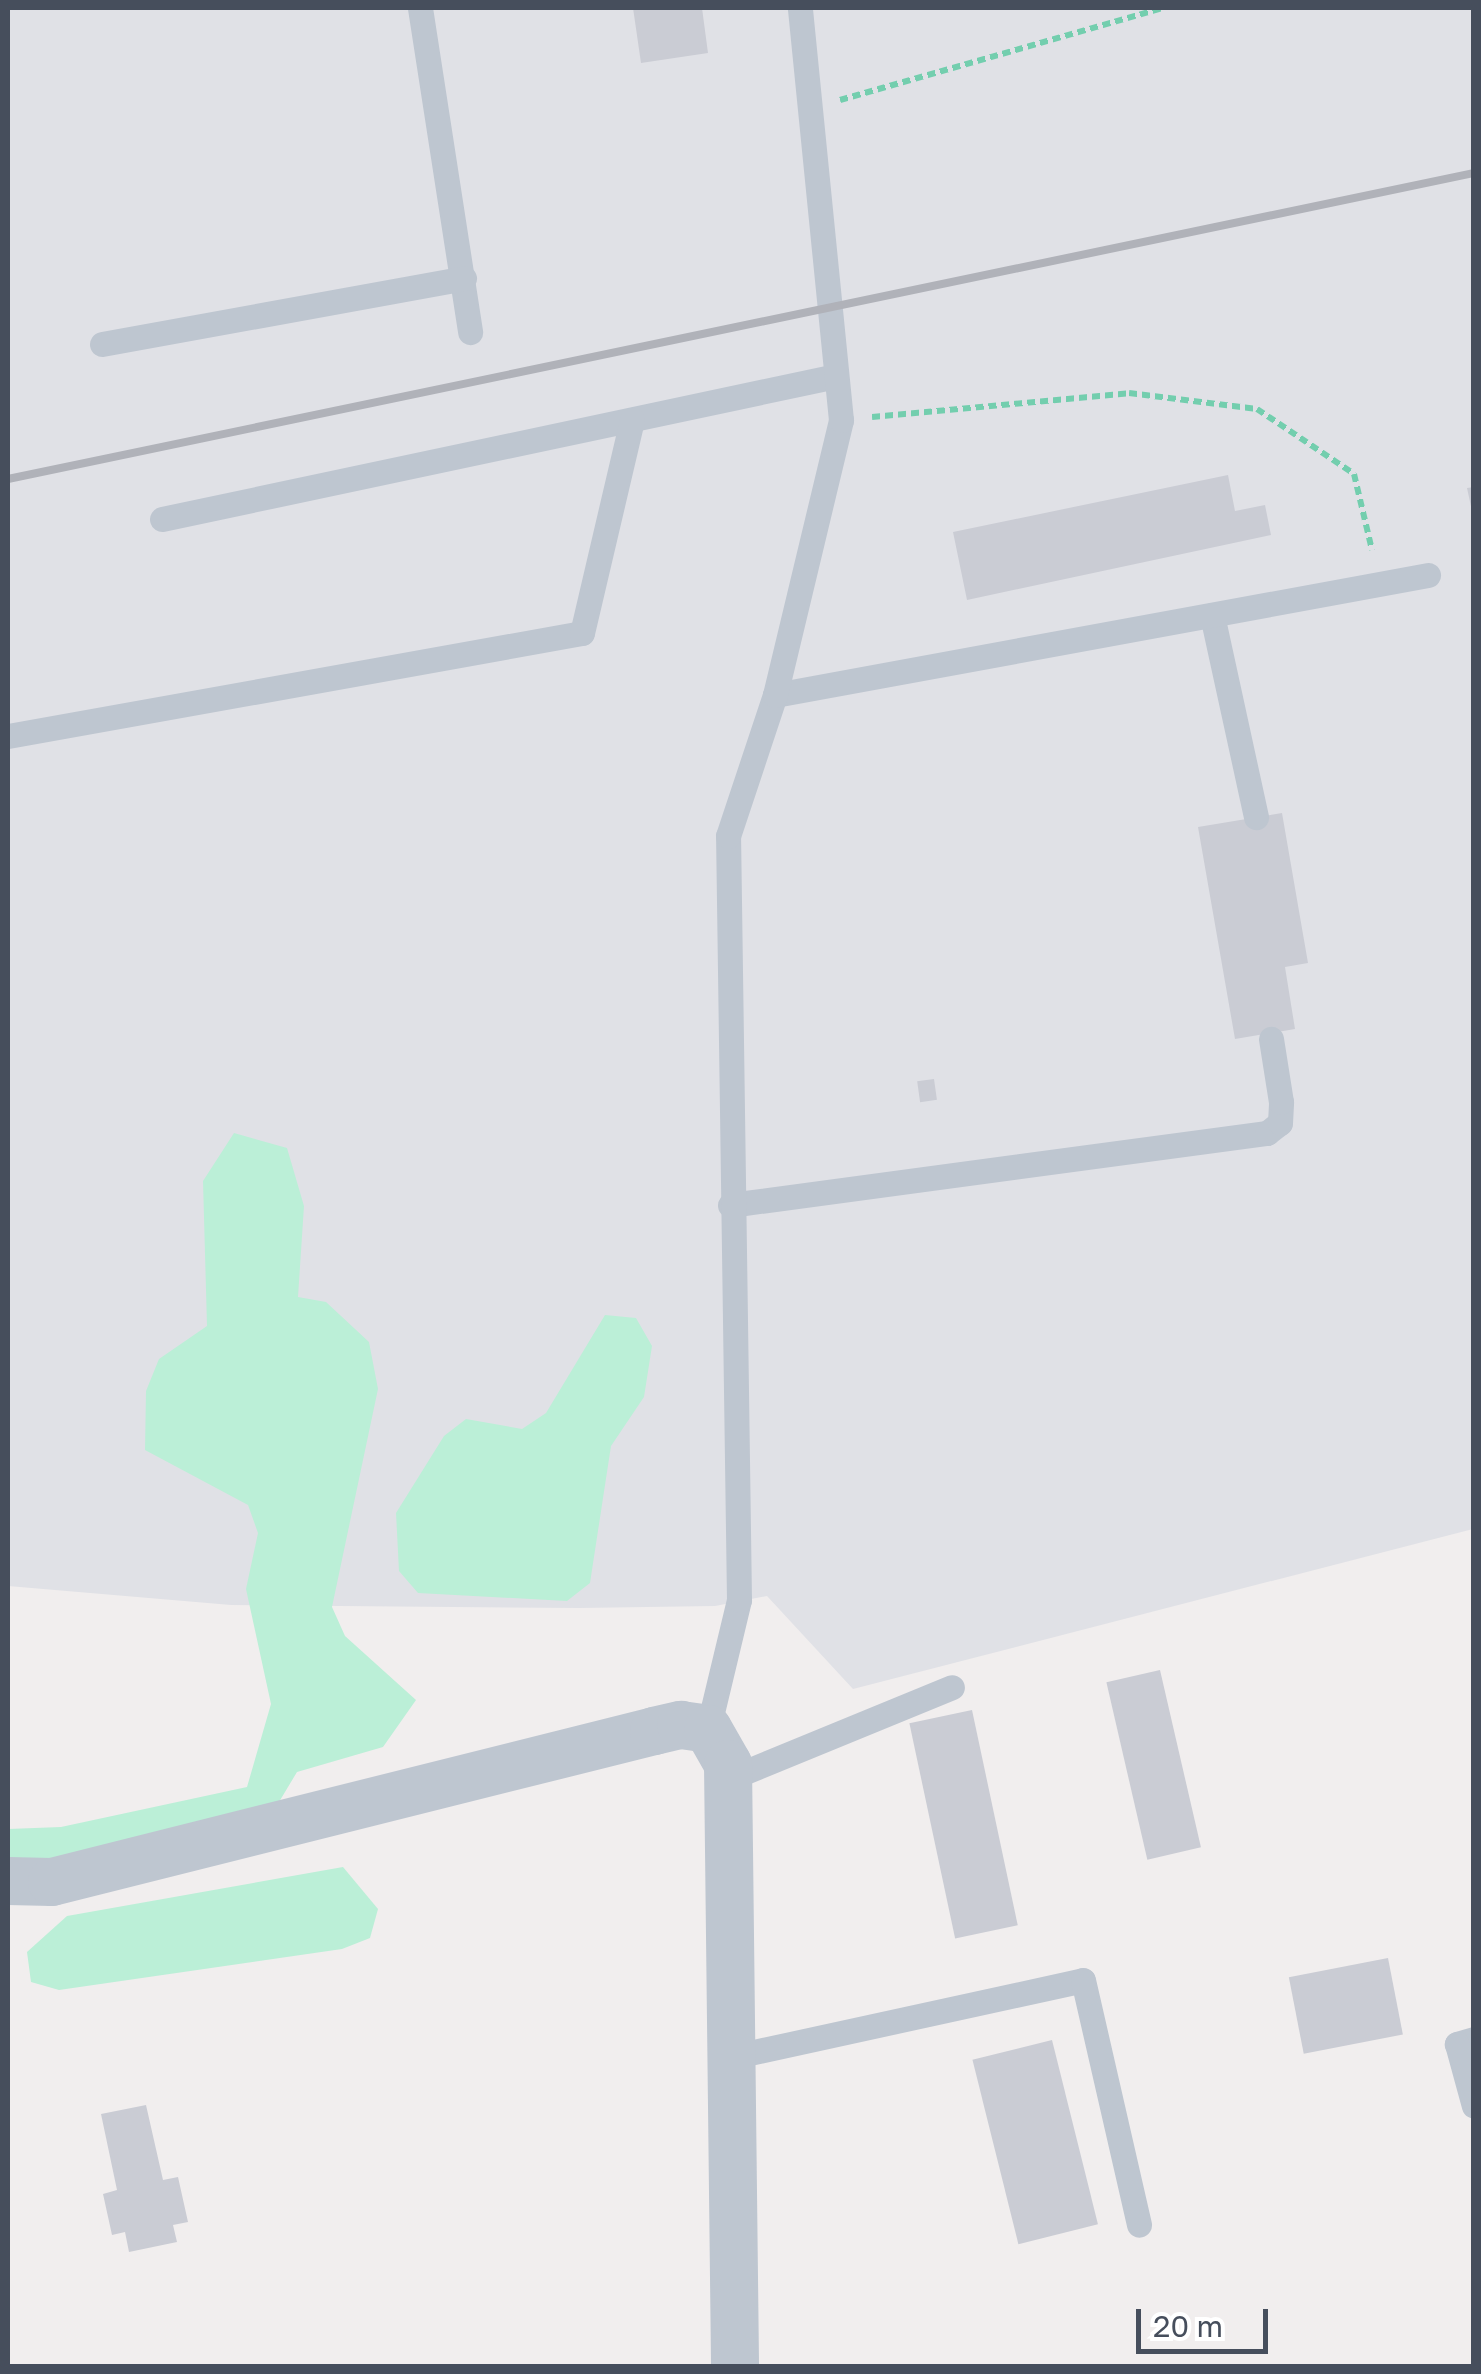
<!DOCTYPE html>
<html>
<head>
<meta charset="utf-8">
<style>
  body { margin:0 }
  #map { position:relative; width:1481px; height:2374px; overflow:hidden; background:#f1eeee; font-family:"Golos Text",sans-serif }
  div>[style] { position:absolute }
  [style*='--x'] { left:calc(var(--x)*1px); top:calc(var(--y)*1px); width:calc(var(--w)*1px); rotate:calc(var(--a)*1deg) }
  .airport>* { inset:0; background:#e0e1e6 }
  .green>* { inset:0; background:#bbefd7 }
  .building>* { inset:0; background:#caccd4; transform-origin:0 0 }
  .path>* { height:6px; margin-top:-3px; transform-origin:0; background:repeating-linear-gradient(90deg,#73ceae 0 8px,transparent 0 13px) }
  .lane>* { height:25px; margin:-12.5px; padding:0 12.5px; transform-origin:12.5px; border-radius:12.5px; background:#bec6d0 }
  .street>* { height:48px; margin:-24px; padding:0 24px; transform-origin:24px; border-radius:24px; background:#bec6d0 }
  .rail>* { height:8px; margin:-4px; padding:0 4px; transform-origin:4px; border-radius:4px; background:#b0b2b9 }
  span { translate:-50% -50%; white-space:nowrap; text-align:center; line-height:1.15; -webkit-text-stroke:8px #fff; paint-order:stroke }
  .frame { position:absolute; inset:0; border:10px solid #464e5c; pointer-events:none }
  .scale { position:absolute; left:1136px; top:2309px; width:132px; height:45px; box-sizing:border-box; border:5px solid #464e5c; border-top:0; padding-left:12px; font-size:30px; line-height:35px; white-space:nowrap; color:#464e5c; -webkit-text-stroke:8px #fff; paint-order:stroke }
</style>
</head>
<body>
<div id="map">
  <div class="airport">
    <div style="clip-path:polygon(8px 8px,1473px 8px,1473px 1529px,853px 1689px,767px 1596px,715px 1606px,579px 1608px,231px 1605px,8px 1586px)"></div>
  </div>
  <div class="green">
    <div style="clip-path:polygon(234px 1133px,287px 1148px,304px 1206px,298px 1297px,326px 1302px,369px 1342px,378px 1389px,332px 1607px,345px 1636px,416px 1700px,383px 1747px,297px 1772px,267px 1822px,61px 1863px,8px 1861px,8px 1829px,61px 1827px,247px 1787px,271px 1704px,246px 1589px,258px 1533px,248px 1505px,145px 1450px,146px 1391px,159px 1359px,207px 1326px,203px 1181px)"></div>
    <div style="clip-path:polygon(605px 1315px,636px 1318px,652px 1346px,644px 1397px,611px 1446px,590px 1583px,567px 1601px,418px 1593px,399px 1571px,396px 1513px,444px 1436px,466px 1419px,522px 1429px,546px 1413px)"></div>
    <div style="clip-path:polygon(343px 1867px,378px 1909px,370px 1938px,342px 1949px,59px 1990px,31px 1982px,27px 1952px,67px 1916px)"></div>
  </div>
  <div class="building">
    <div style="clip-path:polygon(633px 8px,702px 8px,708px 53px,641px 63px)"></div>
    <div style="clip-path:polygon(1228px 475px,1235px 511px,1265px 505px,1271px 535px,967px 600px,953px 532px)"></div>
    <div style="clip-path:polygon(1474px 487px,1474px 511px,1472px 511px,1467px 488px)"></div>
    <div style="clip-path:polygon(1282px 813px,1308px 963px,1285px 967px,1295px 1029px,1235px 1039px,1198px 827px)"></div>
    <div style="left:934px;top:1079px;width:21px;height:17px;rotate:82deg"></div>
    <div style="left:1160px;top:1670px;width:182px;height:55px;rotate:77deg"></div>
    <div style="left:972px;top:1710px;width:220px;height:64px;rotate:78deg"></div>
    <div style="left:1388px;top:1958px;width:78px;height:101px;rotate:79deg"></div>
    <div style="left:1052px;top:2040px;width:190px;height:82px;rotate:76deg"></div>
    <div style="clip-path:polygon(146px 2105px,163px 2180px,178px 2177px,188px 2222px,173px 2225px,177px 2242px,129px 2252px,125px 2232px,112px 2235px,103px 2194px,117px 2190px,101px 2114px)"></div>
  </div>
  <div class="path">
    <div style="--x:840;--y:100;--w:335;--a:-15.9"></div>
    <div style="--x:872;--y:417;--w:258;--a:-5.3"></div>
    <div style="--x:1129;--y:393;--w:129;--a:7.1"></div>
    <div style="--x:1257;--y:409;--w:117;--a:33.8"></div>
    <div style="--x:1354;--y:474;--w:78;--a:76.7"></div>
  </div>
  <div class="lane">
    <div style="--x:420;--y:8;--w:328;--a:81.2"></div>
    <div style="--x:102;--y:344;--w:368;--a:-10.3"></div>
    <div style="--x:162;--y:519;--w:689;--a:-11.98"></div>
    <div style="--x:1212;--y:615;--w:207;--a:77.7"></div>
    <div style="--x:775;--y:695;--w:664;--a:-10.41"></div>
    <div style="--x:8;--y:736;--w:583;--a:-10.17"></div>
    <div style="--x:582;--y:633;--w:219;--a:-76.8"></div>
    <div style="--x:730;--y:1205;--w:542;--a:-7.64"></div>
    <div style="--x:1267;--y:1133;--w:16;--a:-38"></div>
    <div style="--x:1280;--y:1123;--w:21;--a:-87"></div>
    <div style="--x:1281;--y:1102;--w:64;--a:-99"></div>
    <div style="--x:708;--y:1729;--w:133;--a:-76.5"></div>
    <div style="--x:739;--y:1600;--w:764;--a:-90.82"></div>
    <div style="--x:728;--y:836;--w:149;--a:-71.6"></div>
    <div style="--x:775;--y:695;--w:283;--a:-76.5"></div>
    <div style="--x:841;--y:420;--w:414;--a:-95.7"></div>
    <div style="--x:728;--y:1779;--w:242;--a:-22.3"></div>
    <div style="--x:1474;--y:2039;--w:18;--a:164"></div>
    <div style="--x:1457;--y:2044;--w:64;--a:74.7"></div>
    <div style="--x:731;--y:2057;--w:360;--a:-12.3"></div>
    <div style="--x:1083;--y:1980;--w:251;--a:77.1"></div>
  </div>
  <div class="street">
    <div style="--x:8;--y:1881;--w:44;--a:1.3"></div>
    <div style="--x:52;--y:1882;--w:621;--a:-14.08"></div>
    <div style="--x:654;--y:1731;--w:28;--a:-13"></div>
    <div style="--x:681;--y:1725;--w:27;--a:8"></div>
    <div style="--x:708;--y:1729;--w:40;--a:60.3"></div>
    <div style="--x:728;--y:1764;--w:602;--a:89.33"></div>
  </div>
  <div class="rail">
    <div style="--x:8;--y:479;--w:1498;--a:-11.79"></div>
  </div>
  <div class="frame"></div>
  <div class="scale">20 m</div>
</div>
</body>
</html>
